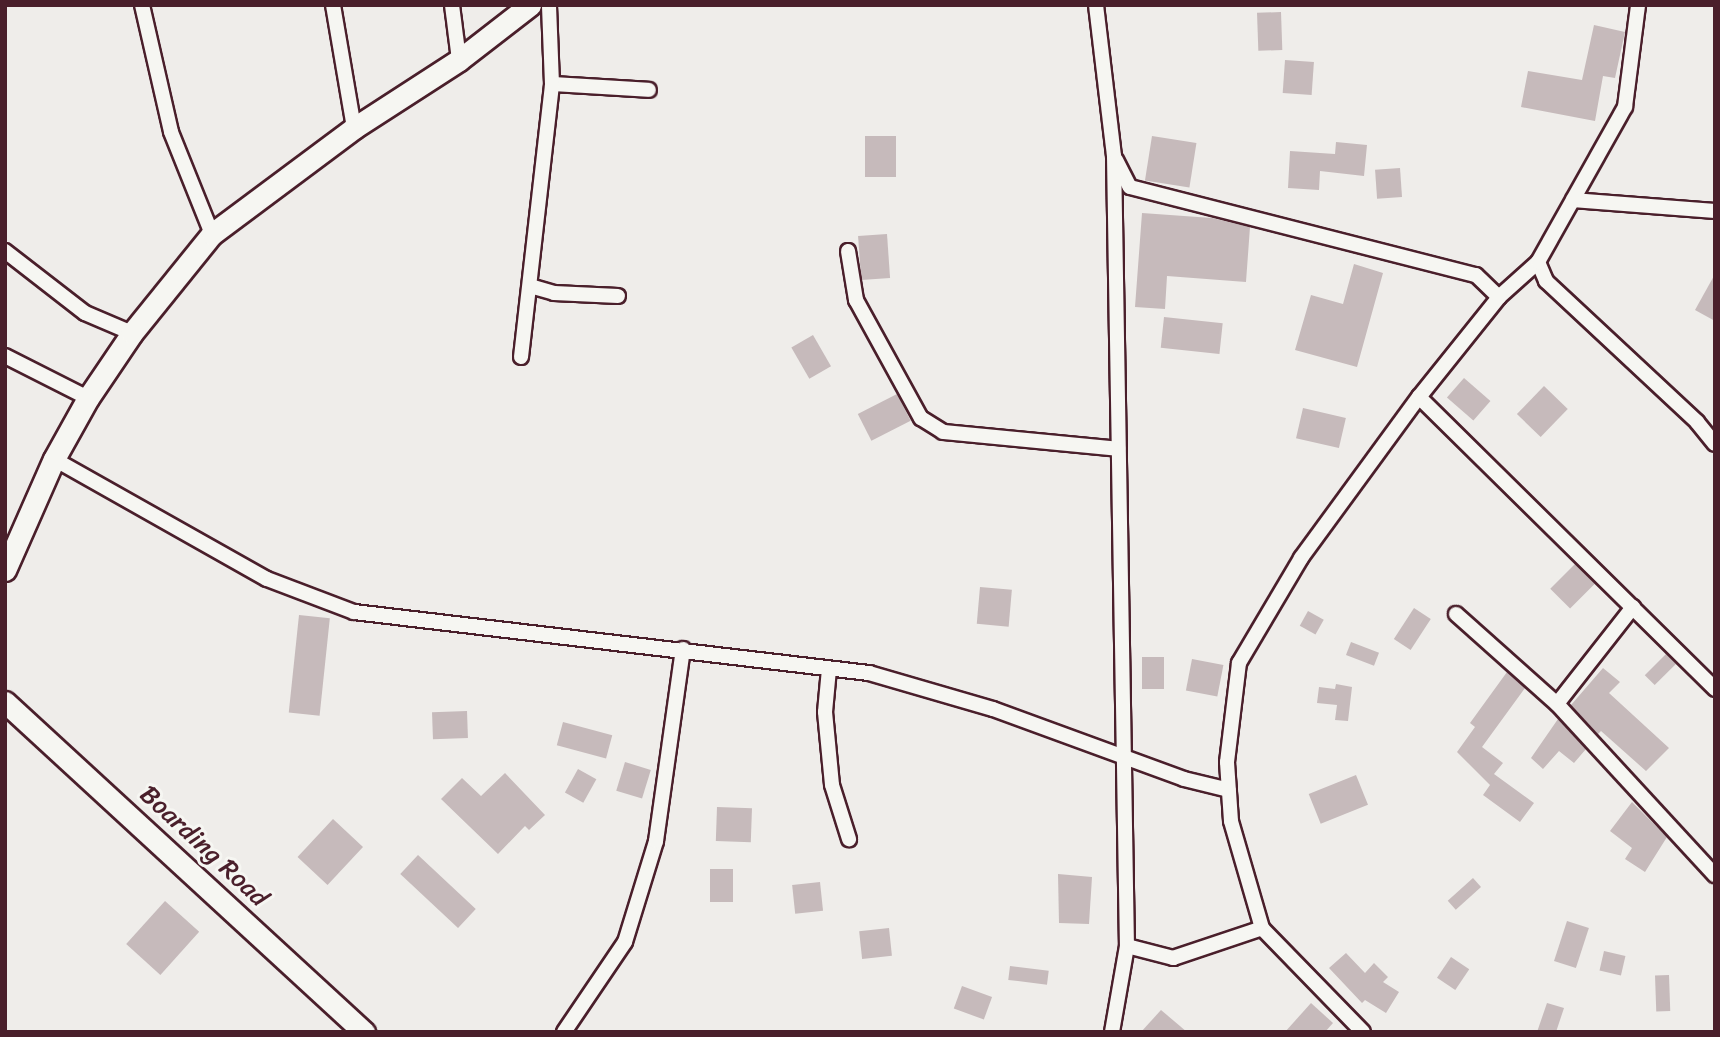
<!DOCTYPE html>
<html>
<head>
<meta charset="utf-8">
<style>
  body { margin:0 }
  #map { position:relative; width:1720px; height:1037px; overflow:hidden; background:#efedea; font-family:Sriracha,sans-serif }
  div>[style] { position:absolute }
  [style*='--x'] { left:calc(var(--x)*1px); top:calc(var(--y)*1px); width:calc(var(--w)*1px); rotate:calc(var(--a)*1deg) }
  .building>* { inset:0; background:#c6babb; transform-origin:0 0 }
  .roads { filter:drop-shadow(2px 0 #4a1f2b) drop-shadow(-2px 0 #4a1f2b) drop-shadow(0 2px #4a1f2b) drop-shadow(0 -2px #4a1f2b) }
  .street>* { height:14px; margin:-7px; padding:0 7px; transform-origin:7px; border-radius:7px; background:#f6f6f2 }
  .secondary>* { height:21px; margin:-10.5px; padding:0 10.5px; transform-origin:10.5px; border-radius:10.5px; background:#f6f6f2 }
  span { translate:-50% -50%; white-space:nowrap; text-align:center; line-height:1.15; -webkit-text-stroke:6px #f6f6f2; paint-order:stroke }
  .street-label { font-size:26px; color:#4a1f2b }
  .frame { position:absolute; inset:0; border:7px solid #4a1f2b; pointer-events:none }
</style>
</head>
<body>
<div id="map">
  <div class="building">
    <div style="left:1281px;top:12px;width:38px;height:24px;rotate:88deg"></div>
    <div style="clip-path:polygon(1594px 25px,1625px 32px,1615px 78px,1603px 76px,1595px 121px,1521px 107px,1528px 71px,1582px 80px)"></div>
    <div style="left:1285px;top:60px;width:29px;height:33px;rotate:4deg"></div>
    <div style="left:865px;top:136px;width:31px;height:41px"></div>
    <div style="left:1152px;top:136px;width:45px;height:45px;rotate:9deg"></div>
    <div style="clip-path:polygon(1336px 142px,1367px 145px,1364px 176px,1320px 171px,1319px 190px,1288px 188px,1290px 151px,1335px 154px)"></div>
    <div style="left:1400px;top:168px;width:29px;height:25px;rotate:86deg"></div>
    <div style="clip-path:polygon(1142px 213px,1212px 218px,1250px 227px,1246px 282px,1167px 276px,1165px 309px,1135px 307px)"></div>
    <div style="left:887px;top:234px;width:44px;height:29px;rotate:86deg"></div>
    <div style="clip-path:polygon(1354px 264px,1383px 273px,1357px 367px,1295px 350px,1311px 295px,1343px 304px)"></div>
    <div style="clip-path:polygon(1715px 274px,1715px 321px,1695px 310px)"></div>
    <div style="left:1164px;top:317px;width:59px;height:31px;rotate:6deg"></div>
    <div style="left:813px;top:335px;width:36px;height:25px;rotate:60deg"></div>
    <div style="left:1464px;top:378px;width:35px;height:26px;rotate:41deg"></div>
    <div style="left:1544px;top:386px;width:33px;height:39px;rotate:44deg"></div>
    <div style="left:897px;top:394px;width:30px;height:44px;rotate:63deg"></div>
    <div style="left:1303px;top:408px;width:44px;height:31px;rotate:13deg"></div>
    <div style="left:1575px;top:564px;width:28px;height:35px;rotate:45deg"></div>
    <div style="left:980px;top:587px;width:32px;height:37px;rotate:5deg"></div>
    <div style="left:1414px;top:608px;width:20px;height:37px;rotate:33deg"></div>
    <div style="left:1308px;top:611px;width:18px;height:17px;rotate:29deg"></div>
    <div style="left:299px;top:615px;width:31px;height:98px;rotate:6deg"></div>
    <div style="left:1351px;top:642px;width:30px;height:14px;rotate:21deg"></div>
    <div style="left:1666px;top:654px;width:14px;height:30px;rotate:45deg"></div>
    <div style="left:1142px;top:657px;width:22px;height:32px"></div>
    <div style="left:1192px;top:659px;width:32px;height:32px;rotate:11deg"></div>
    <div style="clip-path:polygon(1603px 668px,1620px 682px,1609px 693px,1669px 748px,1646px 771px,1601px 731px,1598px 734px,1571px 705px)"></div>
    <div style="clip-path:polygon(1507px 672px,1525px 688px,1482px 747px,1503px 763px,1494px 774px,1534px 803px,1520px 822px,1483px 795px,1490px 785px,1457px 752px,1475px 727px,1470px 723px)"></div>
    <div style="clip-path:polygon(1336px 684px,1352px 687px,1348px 721px,1335px 720px,1337px 705px,1317px 703px,1319px 687px,1335px 689px)"></div>
    <div style="left:467px;top:711px;width:27px;height:35px;rotate:88deg"></div>
    <div style="clip-path:polygon(1558px 719px,1586px 749px,1574px 763px,1559px 751px,1543px 769px,1531px 758px)"></div>
    <div style="left:563px;top:722px;width:51px;height:24px;rotate:15deg"></div>
    <div style="left:625px;top:762px;width:27px;height:30px;rotate:17deg"></div>
    <div style="left:578px;top:769px;width:21px;height:27px;rotate:29deg"></div>
    <div style="clip-path:polygon(505px 773px,545px 815px,529px 830px,525px 826px,498px 854px,441px 799px,462px 778px,481px 796px)"></div>
    <div style="left:1356px;top:775px;width:32px;height:51px;rotate:68deg"></div>
    <div style="clip-path:polygon(1632px 802px,1667px 837px,1645px 872px,1625px 859px,1632px 848px,1610px 831px)"></div>
    <div style="left:717px;top:807px;width:35px;height:34px;rotate:2deg"></div>
    <div style="left:333px;top:819px;width:41px;height:52px;rotate:43deg"></div>
    <div style="left:418px;top:855px;width:79px;height:26px;rotate:43deg"></div>
    <div style="left:710px;top:869px;width:23px;height:33px"></div>
    <div style="clip-path:polygon(1058px 874px,1092px 877px,1089px 924px,1059px 923px)"></div>
    <div style="left:1473px;top:878px;width:12px;height:34px;rotate:48deg"></div>
    <div style="left:820px;top:882px;width:29px;height:28px;rotate:84deg"></div>
    <div style="left:165px;top:901px;width:46px;height:58px;rotate:42deg"></div>
    <div style="left:1567px;top:921px;width:23px;height:42px;rotate:18deg"></div>
    <div style="left:889px;top:928px;width:28px;height:30px;rotate:84deg"></div>
    <div style="left:1604px;top:951px;width:22px;height:20px;rotate:13deg"></div>
    <div style="clip-path:polygon(1346px 953px,1365px 973px,1374px 963px,1388px 977px,1383px 982px,1399px 992px,1386px 1013px,1365px 1000px,1362px 1003px,1329px 968px)"></div>
    <div style="left:1451px;top:957px;width:22px;height:25px;rotate:34deg"></div>
    <div style="left:1010px;top:966px;width:39px;height:14px;rotate:7deg"></div>
    <div style="left:1669px;top:975px;width:36px;height:14px;rotate:88deg"></div>
    <div style="left:962px;top:986px;width:32px;height:24px;rotate:20deg"></div>
    <div style="clip-path:polygon(1311px 1003px,1333px 1023px,1325px 1032px,1285px 1032px)"></div>
    <div style="clip-path:polygon(1547px 1003px,1564px 1008px,1556px 1032px,1537px 1032px)"></div>
    <div style="clip-path:polygon(1161px 1010px,1187px 1032px,1141px 1032px)"></div>
  </div>
  <div class="roads">
    <div class="street">
      <div style="--x:142;--y:5;--w:130;--a:77.1"></div>
      <div style="--x:171;--y:132;--w:110;--a:68.1"></div>
      <div style="--x:333;--y:5;--w:125;--a:80.3"></div>
      <div style="--x:452;--y:5;--w:55;--a:82.7"></div>
      <div style="--x:1096;--y:5;--w:152;--a:83.2"></div>
      <div style="--x:1114;--y:156;--w:790;--a:89.06"></div>
      <div style="--x:1127;--y:946;--w:87;--a:99.9"></div>
      <div style="--x:552;--y:84;--w:97;--a:3.5"></div>
      <div style="--x:1116;--y:160;--w:30;--a:63"></div>
      <div style="--x:1130;--y:187;--w:357;--a:14.3"></div>
      <div style="--x:1476;--y:275;--w:32;--a:44"></div>
      <div style="--x:1573;--y:200;--w:142;--a:4.4"></div>
      <div style="--x:5;--y:251;--w:101;--a:37.8"></div>
      <div style="--x:85;--y:313;--w:51;--a:23.1"></div>
      <div style="--x:848;--y:251;--w:50;--a:80.7"></div>
      <div style="--x:856;--y:300;--w:135;--a:61.2"></div>
      <div style="--x:921;--y:418;--w:26;--a:32"></div>
      <div style="--x:943;--y:432;--w:176;--a:5.5"></div>
      <div style="--x:1538;--y:262;--w:21;--a:67"></div>
      <div style="--x:1546;--y:281;--w:207;--a:43"></div>
      <div style="--x:1697;--y:422;--w:28;--a:51"></div>
      <div style="--x:530;--y:286;--w:25;--a:16"></div>
      <div style="--x:554;--y:293;--w:64;--a:2.7"></div>
      <div style="--x:5;--y:356;--w:93;--a:26.8"></div>
      <div style="--x:521;--y:357;--w:275;--a:-83.5"></div>
      <div style="--x:552;--y:84;--w:79;--a:-92.2"></div>
      <div style="--x:1419;--y:397;--w:416;--a:44.6"></div>
      <div style="--x:54;--y:459;--w:244;--a:29.4"></div>
      <div style="--x:267;--y:579;--w:93;--a:20.8"></div>
      <div style="--x:354;--y:612;--w:519;--a:6.76"></div>
      <div style="--x:869;--y:673;--w:129;--a:16.2"></div>
      <div style="--x:993;--y:709;--w:203;--a:20.1"></div>
      <div style="--x:1184;--y:779;--w:46;--a:13.7"></div>
      <div style="--x:1633;--y:607;--w:123;--a:128.1"></div>
      <div style="--x:1557;--y:704;--w:233;--a:47.3"></div>
      <div style="--x:1456;--y:614;--w:135;--a:41.7"></div>
      <div style="--x:829;--y:669;--w:43;--a:95.3"></div>
      <div style="--x:825;--y:712;--w:73;--a:84.5"></div>
      <div style="--x:832;--y:785;--w:57;--a:72.5"></div>
      <div style="--x:1127;--y:946;--w:48;--a:14.6"></div>
      <div style="--x:1173;--y:958;--w:94;--a:-18.6"></div>
      <div style="--x:564;--y:1032;--w:109;--a:-55.9"></div>
      <div style="--x:625;--y:942;--w:106;--a:-72.9"></div>
      <div style="--x:656;--y:841;--w:194;--a:-82"></div>
      <div style="--x:1363;--y:1032;--w:145;--a:-134.2"></div>
      <div style="--x:1262;--y:928;--w:111;--a:-106.2"></div>
      <div style="--x:1231;--y:821;--w:59;--a:-93.9"></div>
      <div style="--x:1227;--y:762;--w:100;--a:-83.1"></div>
      <div style="--x:1239;--y:663;--w:122;--a:-59.4"></div>
      <div style="--x:1301;--y:558;--w:200;--a:-53.8"></div>
      <div style="--x:1419;--y:397;--w:128;--a:-51.3"></div>
      <div style="--x:1499;--y:297;--w:52;--a:-41.9"></div>
      <div style="--x:1538;--y:262;--w:178;--a:-60.7"></div>
      <div style="--x:1625;--y:107;--w:103;--a:-82.7"></div>
    </div>
    <div class="secondary">
      <div style="--x:5;--y:570;--w:121;--a:-66.2"></div>
      <div style="--x:54;--y:459;--w:70;--a:-60.9"></div>
      <div style="--x:88;--y:398;--w:78;--a:-55.9"></div>
      <div style="--x:132;--y:333;--w:127;--a:-51.1"></div>
      <div style="--x:212;--y:234;--w:177;--a:-36.7"></div>
      <div style="--x:354;--y:128;--w:125;--a:-32.9"></div>
      <div style="--x:459;--y:60;--w:90;--a:-37.8"></div>
      <div style="--x:5;--y:702;--w:488;--a:42.6"></div>
    </div>
  </div>
  <div class="street-label">
    <span style="left:204px;top:846px;rotate:43deg">Boarding Road</span>
  </div>
  <div class="frame"></div>
</div>
</body>
</html>
